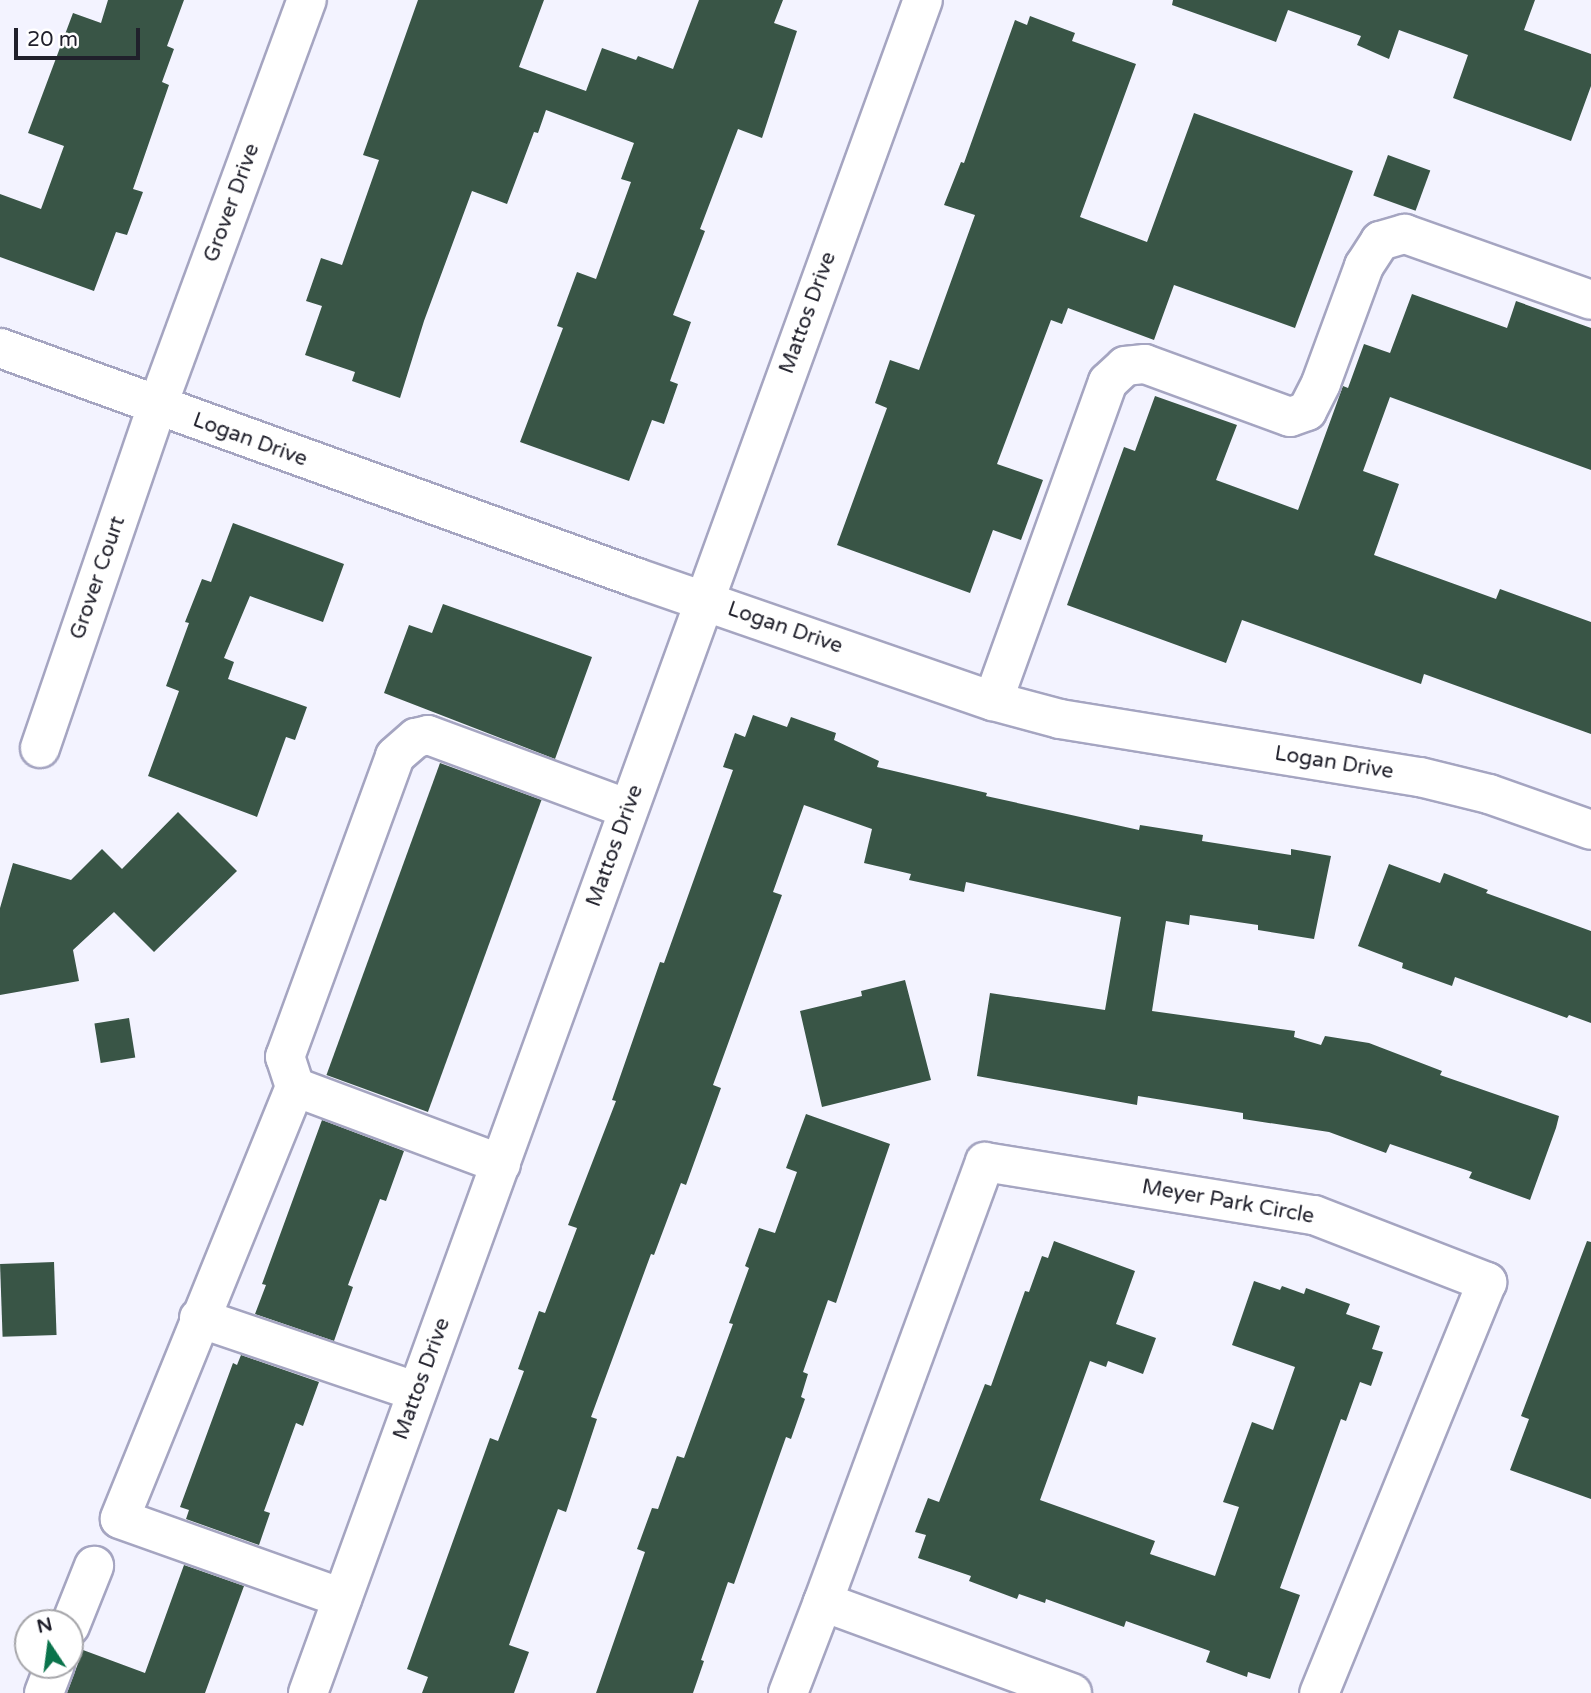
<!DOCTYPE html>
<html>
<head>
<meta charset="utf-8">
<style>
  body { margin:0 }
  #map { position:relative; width:1591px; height:1693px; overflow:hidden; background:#f3f3ff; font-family:"Varela Round",sans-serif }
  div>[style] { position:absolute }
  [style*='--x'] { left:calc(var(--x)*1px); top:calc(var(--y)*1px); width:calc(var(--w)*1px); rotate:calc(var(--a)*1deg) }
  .building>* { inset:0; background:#395546; transform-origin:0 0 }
  .roads { filter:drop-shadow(2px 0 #a5a5c1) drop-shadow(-2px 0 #a5a5c1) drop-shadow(0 2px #a5a5c1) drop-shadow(0 -2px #a5a5c1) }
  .minor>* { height:38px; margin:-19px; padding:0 19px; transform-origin:19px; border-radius:19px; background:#fff }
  span { translate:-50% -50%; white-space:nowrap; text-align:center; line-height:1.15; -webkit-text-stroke:7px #fff; paint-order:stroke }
  .street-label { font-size:21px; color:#20202b }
  .north { position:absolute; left:14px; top:1609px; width:70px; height:70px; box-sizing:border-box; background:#fff; border:2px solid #a6a6aa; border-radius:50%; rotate:347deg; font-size:19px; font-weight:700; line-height:28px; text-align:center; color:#20202b }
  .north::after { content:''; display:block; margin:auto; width:24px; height:32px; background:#0a734b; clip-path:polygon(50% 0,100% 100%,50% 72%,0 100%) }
  .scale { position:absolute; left:14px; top:28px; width:126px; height:32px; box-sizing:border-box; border:4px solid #20202b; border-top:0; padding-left:9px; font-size:21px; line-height:24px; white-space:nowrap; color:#20202b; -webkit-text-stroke:5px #fff; paint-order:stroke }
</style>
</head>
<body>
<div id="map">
  <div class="building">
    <div style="clip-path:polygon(108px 0,184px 0,167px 46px,174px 49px,162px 82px,169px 85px,133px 189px,143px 192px,127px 235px,116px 232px,94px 291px,0 257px,0 194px,41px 209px,64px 146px,28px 133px,73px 13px,101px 23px)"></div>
    <div style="clip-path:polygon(418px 0,544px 0,519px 67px,586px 91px,602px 48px,636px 60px,638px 56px,673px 69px,699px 0,783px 0,774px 23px,797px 31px,762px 138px,738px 129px,700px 229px,705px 231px,673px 315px,691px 322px,670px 381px,678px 384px,664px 424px,652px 420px,629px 481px,520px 442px,563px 328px,557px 326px,577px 272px,596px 279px,631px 182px,621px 179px,634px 143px,546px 110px,538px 133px,534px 132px,507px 204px,472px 191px,424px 321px,400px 398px,352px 381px,355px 372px,305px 355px,322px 306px,306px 301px,321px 258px,342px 265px,379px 160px,363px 155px)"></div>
    <div style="clip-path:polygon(1173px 0,1535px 0,1524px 30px,1591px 54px,1591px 86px,1571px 141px,1453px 98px,1468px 55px,1399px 30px,1389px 59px,1357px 45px,1361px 36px,1288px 10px,1276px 42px,1172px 5px)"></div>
    <div style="clip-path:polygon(1030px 16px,1075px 33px,1072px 41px,1136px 64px,1080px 217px,1147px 242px,1194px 113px,1353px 171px,1295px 328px,1174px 285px,1154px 340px,1068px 308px,1062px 324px,1051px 320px,997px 464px,1043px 480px,1021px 540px,993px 530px,970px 593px,837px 545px,887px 408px,875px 403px,890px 360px,919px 370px,975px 215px,944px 205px,961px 162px,964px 163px,1015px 20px,1027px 25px)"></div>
    <div style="left:1388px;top:155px;width:45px;height:43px;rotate:20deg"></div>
    <div style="clip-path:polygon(1412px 294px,1507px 328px,1516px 301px,1591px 328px,1591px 470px,1390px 397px,1363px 471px,1399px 484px,1374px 555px,1496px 599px,1500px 589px,1591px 622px,1591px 734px,1424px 674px,1421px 684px,1242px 620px,1226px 663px,1067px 605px,1124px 447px,1135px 451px,1155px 396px,1237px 425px,1216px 480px,1298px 510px,1343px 386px,1348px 388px,1364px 344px,1390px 353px)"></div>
    <div style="clip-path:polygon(233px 523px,344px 564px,323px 622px,250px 596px,224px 658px,234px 662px,228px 679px,307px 707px,295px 740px,286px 737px,257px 817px,148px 776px,179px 691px,166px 686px,189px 623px,185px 622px,202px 579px,211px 582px)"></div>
    <div style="clip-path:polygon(443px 604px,592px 657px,555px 759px,384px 693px,409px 625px,432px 633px)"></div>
    <div style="clip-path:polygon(753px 715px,787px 727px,791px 717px,836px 733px,834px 740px,879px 761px,877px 767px,987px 793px,986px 796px,1139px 830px,1140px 825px,1203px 835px,1202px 841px,1291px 855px,1291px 849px,1331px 856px,1314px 939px,1258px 930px,1258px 925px,1190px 915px,1189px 925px,1166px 921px,1152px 1011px,1295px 1031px,1294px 1037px,1321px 1045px,1325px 1036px,1369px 1043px,1442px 1071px,1440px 1075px,1559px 1116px,1556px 1128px,1530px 1200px,1469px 1178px,1472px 1172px,1390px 1144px,1386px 1153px,1329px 1132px,1243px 1119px,1243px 1113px,1138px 1096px,1137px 1105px,977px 1076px,990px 993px,1105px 1010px,1121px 917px,966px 882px,964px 892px,909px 880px,911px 874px,864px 863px,872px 829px,804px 805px,773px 892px,782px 895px,713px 1085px,721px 1088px,686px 1185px,681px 1183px,654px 1255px,651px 1254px,591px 1417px,597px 1419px,566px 1512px,558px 1509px,509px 1645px,529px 1652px,514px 1693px,422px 1693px,428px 1677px,407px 1669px,490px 1438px,498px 1441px,524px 1371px,518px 1369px,539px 1311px,545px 1313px,577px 1228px,568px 1225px,616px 1101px,612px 1100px,660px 962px,664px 963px,733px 770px,723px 767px,735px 733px,745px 737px)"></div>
    <div style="left:440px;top:763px;width:108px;height:332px;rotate:20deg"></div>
    <div style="clip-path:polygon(178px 812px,237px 871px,154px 952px,114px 912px,73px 950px,79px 981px,0 995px,0 908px,13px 863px,71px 880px,102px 849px,122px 869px)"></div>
    <div style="clip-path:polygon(1389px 864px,1440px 883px,1444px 873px,1488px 890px,1486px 893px,1591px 931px,1591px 1023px,1569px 1015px,1567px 1018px,1455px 977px,1452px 986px,1402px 968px,1403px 963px,1358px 946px)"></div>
    <div style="clip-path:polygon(905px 980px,931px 1080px,822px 1107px,800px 1011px,862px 996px,861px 991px)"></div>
    <div style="left:129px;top:1018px;width:40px;height:35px;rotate:81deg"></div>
    <div style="clip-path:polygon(806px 1114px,890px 1144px,836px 1303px,828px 1300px,803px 1372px,808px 1374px,801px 1397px,805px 1399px,791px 1439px,786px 1437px,734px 1584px,728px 1582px,701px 1660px,704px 1661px,693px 1693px,596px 1693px,645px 1552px,637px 1549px,652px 1508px,658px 1509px,677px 1456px,684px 1458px,733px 1324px,729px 1323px,749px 1268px,745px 1266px,759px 1228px,775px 1233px,797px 1172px,786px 1168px)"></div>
    <div style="clip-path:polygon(322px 1120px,404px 1151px,386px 1201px,380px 1199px,348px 1285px,353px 1287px,334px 1341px,255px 1314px,266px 1285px,262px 1284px)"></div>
    <div style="clip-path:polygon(1054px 1241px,1135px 1271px,1116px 1324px,1156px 1338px,1143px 1374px,1108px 1361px,1106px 1367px,1090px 1361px,1040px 1500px,1155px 1541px,1150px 1554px,1215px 1576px,1239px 1507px,1223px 1502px,1252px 1422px,1273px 1430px,1295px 1367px,1232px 1345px,1254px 1281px,1280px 1290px,1282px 1286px,1304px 1294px,1306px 1288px,1350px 1304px,1346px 1314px,1380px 1326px,1372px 1349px,1383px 1352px,1371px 1386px,1360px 1382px,1346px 1421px,1341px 1419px,1280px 1588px,1300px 1595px,1270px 1679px,1248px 1672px,1247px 1677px,1206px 1662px,1210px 1651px,1126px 1621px,1124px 1627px,1046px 1599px,1045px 1603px,1019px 1594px,1017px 1599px,969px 1581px,971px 1576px,918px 1558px,926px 1535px,915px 1532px,928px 1498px,939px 1502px,985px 1384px,991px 1386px,1025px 1291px,1029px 1292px,1042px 1256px,1048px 1258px)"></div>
    <div style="clip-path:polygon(1587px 1241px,1591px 1242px,1591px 1499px,1510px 1470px,1529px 1419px,1521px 1416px)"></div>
    <div style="left:54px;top:1262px;width:73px;height:54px;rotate:88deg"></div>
    <div style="clip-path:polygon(241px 1355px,319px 1382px,303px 1426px,296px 1423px,264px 1511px,270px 1513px,259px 1545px,186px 1519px,189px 1510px,180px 1507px,233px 1363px,237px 1365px)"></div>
    <div style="clip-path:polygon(184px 1565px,244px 1586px,205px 1693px,67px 1693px,83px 1650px,145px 1673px)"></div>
  </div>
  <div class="roads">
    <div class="minor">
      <div style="--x:0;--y:348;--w:677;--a:19.85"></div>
      <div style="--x:637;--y:578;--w:377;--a:19.1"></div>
      <div style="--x:993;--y:701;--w:69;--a:15"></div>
      <div style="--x:1060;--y:719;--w:365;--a:9.2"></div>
      <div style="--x:1420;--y:777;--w:71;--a:13.8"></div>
      <div style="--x:1489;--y:794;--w:108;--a:19.4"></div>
      <div style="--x:993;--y:701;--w:339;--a:-70.2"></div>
      <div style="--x:1108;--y:382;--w:23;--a:-43"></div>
      <div style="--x:1125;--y:366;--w:20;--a:-6"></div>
      <div style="--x:1145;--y:364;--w:154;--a:20.1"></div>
      <div style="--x:1290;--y:417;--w:18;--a:-19"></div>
      <div style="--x:1307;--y:411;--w:31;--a:-63"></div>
      <div style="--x:1321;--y:383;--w:125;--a:-69.8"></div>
      <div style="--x:1364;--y:266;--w:30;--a:-57"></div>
      <div style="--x:1380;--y:241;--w:26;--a:-16"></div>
      <div style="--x:1405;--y:234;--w:197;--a:19.5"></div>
      <div style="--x:40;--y:748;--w:361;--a:-71.1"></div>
      <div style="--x:157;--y:407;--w:434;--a:-69.8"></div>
      <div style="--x:295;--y:1087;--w:466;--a:112.1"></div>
      <div style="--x:120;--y:1519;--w:236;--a:19.6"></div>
      <div style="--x:501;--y:1164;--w:220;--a:-159.5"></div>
      <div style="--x:295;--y:1087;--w:32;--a:-108"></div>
      <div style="--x:285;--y:1057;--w:320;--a:-69.9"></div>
      <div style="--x:395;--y:756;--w:28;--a:-41"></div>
      <div style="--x:416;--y:738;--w:12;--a:-14"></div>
      <div style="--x:428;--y:735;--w:213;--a:20.3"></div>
      <div style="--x:199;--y:1318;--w:230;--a:18.7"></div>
      <div style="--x:70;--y:1626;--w:65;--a:-68.2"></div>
      <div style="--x:44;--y:1693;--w:30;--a:-69"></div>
      <div style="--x:308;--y:1693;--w:1801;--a:-70.04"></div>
      <div style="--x:788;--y:1693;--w:97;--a:-69"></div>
      <div style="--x:1072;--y:1693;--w:265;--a:-159.9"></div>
      <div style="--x:823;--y:1602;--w:469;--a:-69.8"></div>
      <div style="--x:985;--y:1162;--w:333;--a:9.2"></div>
      <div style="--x:1314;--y:1215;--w:186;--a:21.2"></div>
      <div style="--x:1487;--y:1282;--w:444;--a:112.2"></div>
    </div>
  </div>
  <div class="street-label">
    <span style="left:232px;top:203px;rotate:-70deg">Grover Drive</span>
    <span style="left:808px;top:313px;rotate:-70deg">Mattos Drive</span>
    <span style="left:250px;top:440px;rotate:20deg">Logan Drive</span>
    <span style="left:98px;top:578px;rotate:-71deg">Grover Court</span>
    <span style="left:785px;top:628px;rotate:19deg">Logan Drive</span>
    <span style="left:1334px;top:763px;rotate:9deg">Logan Drive</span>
    <span style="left:615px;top:846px;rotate:-70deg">Mattos Drive</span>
    <span style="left:1228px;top:1202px;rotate:10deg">Meyer Park Circle</span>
    <span style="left:422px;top:1379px;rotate:-70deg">Mattos Drive</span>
  </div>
  <div class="north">N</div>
  <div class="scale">20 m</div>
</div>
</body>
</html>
